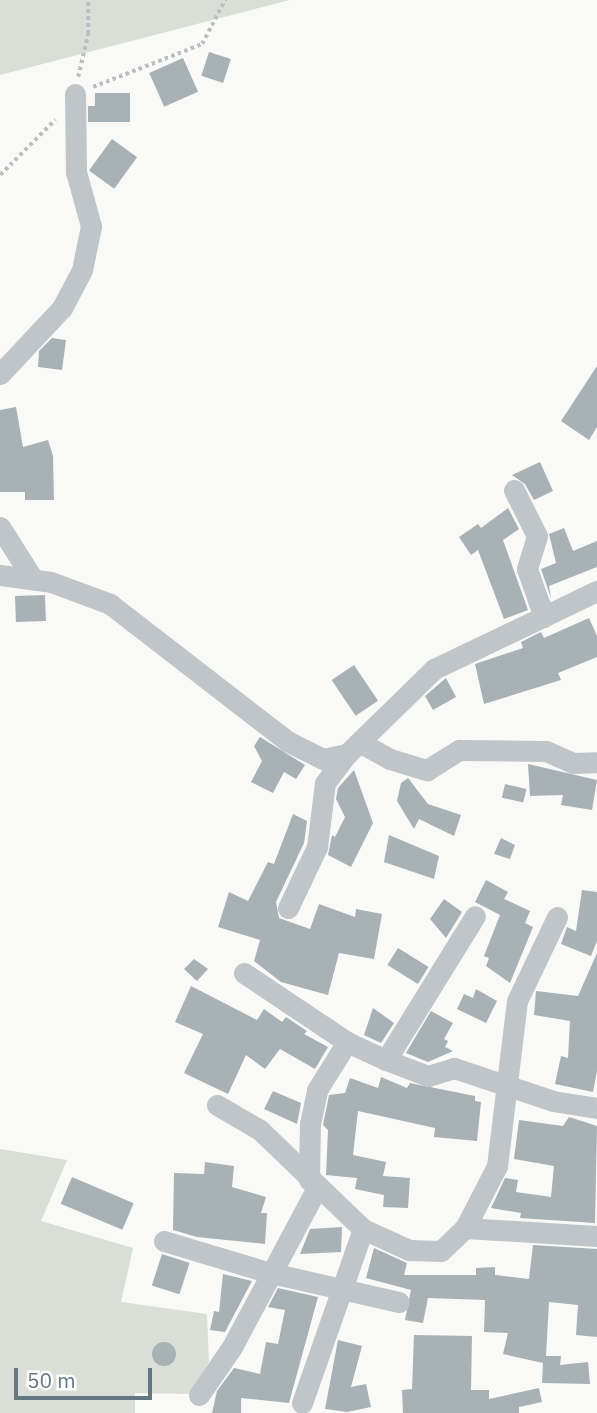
<!DOCTYPE html>
<html>
<head>
<meta charset="utf-8">
<style>
  body { margin:0 }
  #map { position:relative; width:597px; height:1413px; overflow:hidden; background:#f9f9f7; font-family:"IBM Plex Sans",sans-serif }
  div>[style] { position:absolute }
  [style*='--x'] { left:calc(var(--x)*1px); top:calc(var(--y)*1px); width:calc(var(--w)*1px); rotate:calc(var(--a)*1deg) }
  .green>* { inset:0; background:#d9ded6 }
  .building>* { inset:0; background:#a7b1b6; transform-origin:0 0 }
  .round { border-radius:50% }
  .path>* { height:3.5px; margin-top:-1.75px; transform-origin:0; background:repeating-linear-gradient(90deg,#bbbec1 0 3.5px,transparent 0 7px) }
  .minor>* { height:21px; margin:-10.5px; padding:0 10.5px; transform-origin:10.5px; border-radius:10.5px; background:#c0c5c9 }
  span { translate:-50% -50%; white-space:nowrap; text-align:center; line-height:1.15; -webkit-text-stroke:7px #fff; paint-order:stroke }
  .scale { position:absolute; left:14px; top:1368px; width:138px; height:32px; box-sizing:border-box; border:4px solid #657781; border-top:0; padding-left:9px; font-size:21px; line-height:24px; white-space:nowrap; color:#657781; -webkit-text-stroke:5px #fff; paint-order:stroke }
</style>
</head>
<body>
<div id="map">
  <div class="green">
    <div style="clip-path:polygon(0 0,290px 0,0 75px)"></div>
    <div style="clip-path:polygon(0 1149px,67px 1160px,41px 1221px,133px 1248px,121px 1302px,207px 1314px,209px 1362px,191px 1394px,135px 1393px,135px 1413px,0 1413px)"></div>
  </div>
  <div class="building">
    <div style="left:209px;top:52px;width:23px;height:25px;rotate:18deg"></div>
    <div style="left:183px;top:58px;width:37px;height:37px;rotate:66deg"></div>
    <div style="clip-path:polygon(95px 93px,130px 93px,130px 122px,88px 122px,88px 106px,95px 106px)"></div>
    <div style="left:112px;top:139px;width:31px;height:39px;rotate:36deg"></div>
    <div style="clip-path:polygon(52px 338px,66px 340px,62px 370px,38px 367px,39px 351px)"></div>
    <div style="clip-path:polygon(597px 366px,597px 427px,589px 440px,561px 421px)"></div>
    <div style="clip-path:polygon(16px 407px,23px 447px,48px 440px,53px 456px,54px 500px,25px 500px,25px 492px,0 492px,0 410px)"></div>
    <div style="clip-path:polygon(540px 462px,553px 491px,534px 500px,525px 484px,512px 475px)"></div>
    <div style="clip-path:polygon(508px 508px,519px 529px,503px 540px,528px 610px,504px 619px,478px 550px,471px 555px,459px 537px,478px 524px,481px 528px)"></div>
    <div style="clip-path:polygon(564px 528px,573px 551px,597px 541px,597px 567px,549px 586px,551px 598px,541px 569px,556px 563px,549px 534px)"></div>
    <div style="left:45px;top:595px;width:26px;height:30px;rotate:88deg"></div>
    <div style="clip-path:polygon(589px 618px,597px 636px,597px 657px,558px 673px,561px 680px,484px 704px,475px 664px,523px 648px,521px 642px,541px 632px,544px 638px)"></div>
    <div style="left:354px;top:665px;width:43px;height:27px;rotate:56deg"></div>
    <div style="clip-path:polygon(446px 678px,456px 697px,433px 710px,425px 696px)"></div>
    <div style="clip-path:polygon(260px 737px,305px 765px,296px 779px,284px 772px,273px 793px,251px 782px,262px 761px,254px 746px)"></div>
    <div style="clip-path:polygon(528px 764px,597px 780px,592px 810px,561px 805px,563px 795px,530px 796px)"></div>
    <div style="clip-path:polygon(354px 770px,373px 823px,351px 867px,328px 855px,332px 835px,335px 837px,345px 817px,336px 799px,338px 788px)"></div>
    <div style="clip-path:polygon(408px 778px,428px 804px,461px 815px,454px 836px,419px 819px,414px 829px,397px 801px,401px 783px)"></div>
    <div style="left:505px;top:784px;width:22px;height:14px;rotate:13deg"></div>
    <div style="clip-path:polygon(293px 814px,307px 821px,304px 843px,276px 902px,279px 918px,310px 929px,319px 904px,355px 917px,356px 909px,382px 914px,374px 959px,339px 953px,328px 995px,281px 982px,254px 961px,260px 940px,218px 927px,229px 892px,248px 901px,268px 862px,274px 864px)"></div>
    <div style="clip-path:polygon(389px 835px,439px 856px,434px 879px,384px 862px)"></div>
    <div style="clip-path:polygon(501px 838px,515px 845px,510px 859px,494px 854px)"></div>
    <div style="clip-path:polygon(486px 880px,508px 892px,504px 899px,530px 911px,525px 923px,533px 927px,510px 983px,486px 966px,489px 958px,484px 956px,500px 915px,475px 902px)"></div>
    <div style="clip-path:polygon(582px 890px,597px 892px,597px 941px,591px 956px,561px 944px,567px 927px,576px 931px)"></div>
    <div style="clip-path:polygon(444px 899px,462px 912px,446px 938px,430px 919px)"></div>
    <div style="left:398px;top:948px;width:36px;height:20px;rotate:32deg"></div>
    <div style="clip-path:polygon(597px 953px,597px 1071px,593px 1092px,555px 1084px,561px 1056px,568px 1058px,570px 1021px,534px 1015px,536px 991px,578px 996px)"></div>
    <div style="clip-path:polygon(194px 959px,208px 969px,197px 981px,184px 969px)"></div>
    <div style="clip-path:polygon(191px 986px,257px 1020px,264px 1009px,282px 1022px,286px 1017px,307px 1031px,304px 1034px,328px 1047px,315px 1069px,280px 1049px,265px 1069px,246px 1055px,228px 1094px,184px 1073px,203px 1034px,175px 1022px)"></div>
    <div style="clip-path:polygon(476px 989px,497px 1001px,486px 1023px,457px 1009px,464px 994px,473px 998px)"></div>
    <div style="clip-path:polygon(373px 1008px,394px 1023px,381px 1043px,364px 1035px)"></div>
    <div style="clip-path:polygon(431px 1011px,453px 1023px,444px 1039px,448px 1041px,445px 1047px,453px 1051px,428px 1062px,406px 1053px)"></div>
    <div style="clip-path:polygon(381px 1077px,407px 1088px,410px 1083px,475px 1096px,475px 1101px,481px 1102px,477px 1141px,434px 1137px,435px 1128px,358px 1111px,353px 1155px,386px 1162px,383px 1176px,410px 1178px,408px 1208px,383px 1207px,384px 1195px,355px 1189px,357px 1178px,326px 1175px,328px 1130px,323px 1125px,329px 1095px,345px 1093px,350px 1078px,378px 1088px)"></div>
    <div style="clip-path:polygon(273px 1091px,301px 1103px,297px 1124px,264px 1109px)"></div>
    <div style="clip-path:polygon(569px 1117px,597px 1126px,595px 1223px,520px 1218px,521px 1213px,491px 1208px,505px 1178px,518px 1180px,516px 1192px,551px 1197px,554px 1166px,514px 1159px,519px 1120px,563px 1126px)"></div>
    <div style="clip-path:polygon(205px 1162px,234px 1166px,232px 1187px,266px 1197px,261px 1213px,267px 1213px,265px 1244px,197px 1237px,173px 1230px,174px 1173px,204px 1174px)"></div>
    <div style="left:72px;top:1177px;width:67px;height:29px;rotate:23deg"></div>
    <div style="clip-path:polygon(342px 1227px,341px 1252px,300px 1254px,310px 1229px)"></div>
    <div style="clip-path:polygon(533px 1245px,597px 1249px,597px 1337px,576px 1335px,578px 1305px,549px 1302px,546px 1356px,561px 1356px,560px 1365px,588px 1362px,590px 1384px,542px 1383px,543px 1363px,503px 1354px,508px 1333px,484px 1332px,485px 1300px,428px 1298px,423px 1323px,405px 1320px,411px 1290px,366px 1278px,374px 1248px,407px 1263px,404px 1275px,476px 1275px,476px 1268px,495px 1267px,495px 1275px,529px 1279px)"></div>
    <div style="left:162px;top:1254px;width:29px;height:33px;rotate:18deg"></div>
    <div style="clip-path:polygon(223px 1274px,252px 1281px,225px 1332px,210px 1330px,214px 1311px,219px 1312px)"></div>
    <div style="clip-path:polygon(278px 1288px,318px 1297px,289px 1403px,241px 1398px,241px 1413px,212px 1413px,217px 1391px,234px 1368px,260px 1374px,266px 1342px,278px 1344px,285px 1310px,268px 1307px)"></div>
    <div style="clip-path:polygon(414px 1335px,472px 1336px,471px 1390px,489px 1390px,489px 1399px,539px 1388px,542px 1402px,519px 1407px,519px 1413px,403px 1413px,402px 1390px,412px 1389px)"></div>
    <div style="clip-path:polygon(338px 1340px,362px 1346px,351px 1387px,366px 1384px,371px 1407px,347px 1412px,325px 1409px)"></div>
    <div class="round" style="left:152px;top:1342px;width:24px;height:24px"></div>
  </div>
  <div class="path">
    <div style="--x:78;--y:77;--w:44;--a:-76.9"></div>
    <div style="--x:88;--y:34;--w:34;--a:-90"></div>
    <div style="--x:93;--y:87;--w:117;--a:-21.5"></div>
    <div style="--x:202;--y:44;--w:50;--a:-62.4"></div>
    <div style="--x:0;--y:175;--w:78;--a:-45"></div>
  </div>
  <div class="minor">
    <div style="--x:0;--y:374;--w:91;--a:-46.8"></div>
    <div style="--x:62;--y:308;--w:43;--a:-62.2"></div>
    <div style="--x:82;--y:270;--w:45;--a:-78.4"></div>
    <div style="--x:91;--y:226;--w:56;--a:-105.5"></div>
    <div style="--x:76;--y:172;--w:78;--a:-90.7"></div>
    <div style="--x:514;--y:490;--w:51;--a:63.4"></div>
    <div style="--x:537;--y:536;--w:34;--a:107"></div>
    <div style="--x:527;--y:569;--w:51;--a:70.5"></div>
    <div style="--x:0;--y:527;--w:62;--a:57.6"></div>
    <div style="--x:0;--y:575;--w:51;--a:7.8"></div>
    <div style="--x:51;--y:582;--w:63;--a:20.4"></div>
    <div style="--x:110;--y:604;--w:224;--a:37.7"></div>
    <div style="--x:287;--y:741;--w:40;--a:26.6"></div>
    <div style="--x:323;--y:759;--w:25;--a:-12"></div>
    <div style="--x:347;--y:754;--w:122;--a:-44.3"></div>
    <div style="--x:434;--y:669;--w:181;--a:-25.6"></div>
    <div style="--x:361;--y:743;--w:33;--a:29"></div>
    <div style="--x:390;--y:759;--w:39;--a:17"></div>
    <div style="--x:427;--y:770;--w:38;--a:-32"></div>
    <div style="--x:459;--y:750;--w:87;--a:0.7"></div>
    <div style="--x:546;--y:751;--w:30;--a:24"></div>
    <div style="--x:573;--y:763;--w:24;--a:-2"></div>
    <div style="--x:288;--y:908;--w:68;--a:-64.6"></div>
    <div style="--x:317;--y:847;--w:64;--a:-82.9"></div>
    <div style="--x:325;--y:783;--w:36;--a:-53"></div>
    <div style="--x:244;--y:973;--w:124;--a:33.8"></div>
    <div style="--x:347;--y:1042;--w:43;--a:24.8"></div>
    <div style="--x:386;--y:1060;--w:45;--a:20.9"></div>
    <div style="--x:428;--y:1076;--w:27;--a:-17"></div>
    <div style="--x:454;--y:1068;--w:104;--a:18.4"></div>
    <div style="--x:553;--y:1101;--w:45;--a:9"></div>
    <div style="--x:386;--y:1060;--w:169;--a:-58.3"></div>
    <div style="--x:217;--y:1105;--w:50;--a:30.2"></div>
    <div style="--x:260;--y:1130;--w:143;--a:43.9"></div>
    <div style="--x:363;--y:1229;--w:51;--a:24.5"></div>
    <div style="--x:409;--y:1250;--w:32;--a:2"></div>
    <div style="--x:441;--y:1251;--w:33;--a:-44"></div>
    <div style="--x:465;--y:1228;--w:70;--a:-62.7"></div>
    <div style="--x:497;--y:1166;--w:166;--a:-83.1"></div>
    <div style="--x:517;--y:1001;--w:93;--a:-64.5"></div>
    <div style="--x:309;--y:1180;--w:56;--a:-89"></div>
    <div style="--x:310;--y:1124;--w:35;--a:-78"></div>
    <div style="--x:317;--y:1090;--w:57;--a:-58"></div>
    <div style="--x:465;--y:1228;--w:132;--a:3.5"></div>
    <div style="--x:164;--y:1241;--w:112;--a:16.7"></div>
    <div style="--x:271;--y:1273;--w:131;--a:12.8"></div>
    <div style="--x:199;--y:1395;--w:58;--a:-55.5"></div>
    <div style="--x:232;--y:1347;--w:180;--a:-61.9"></div>
    <div style="--x:302;--y:1403;--w:184;--a:-70.7"></div>
  </div>
  <div class="scale">50 m</div>
</div>
</body>
</html>
